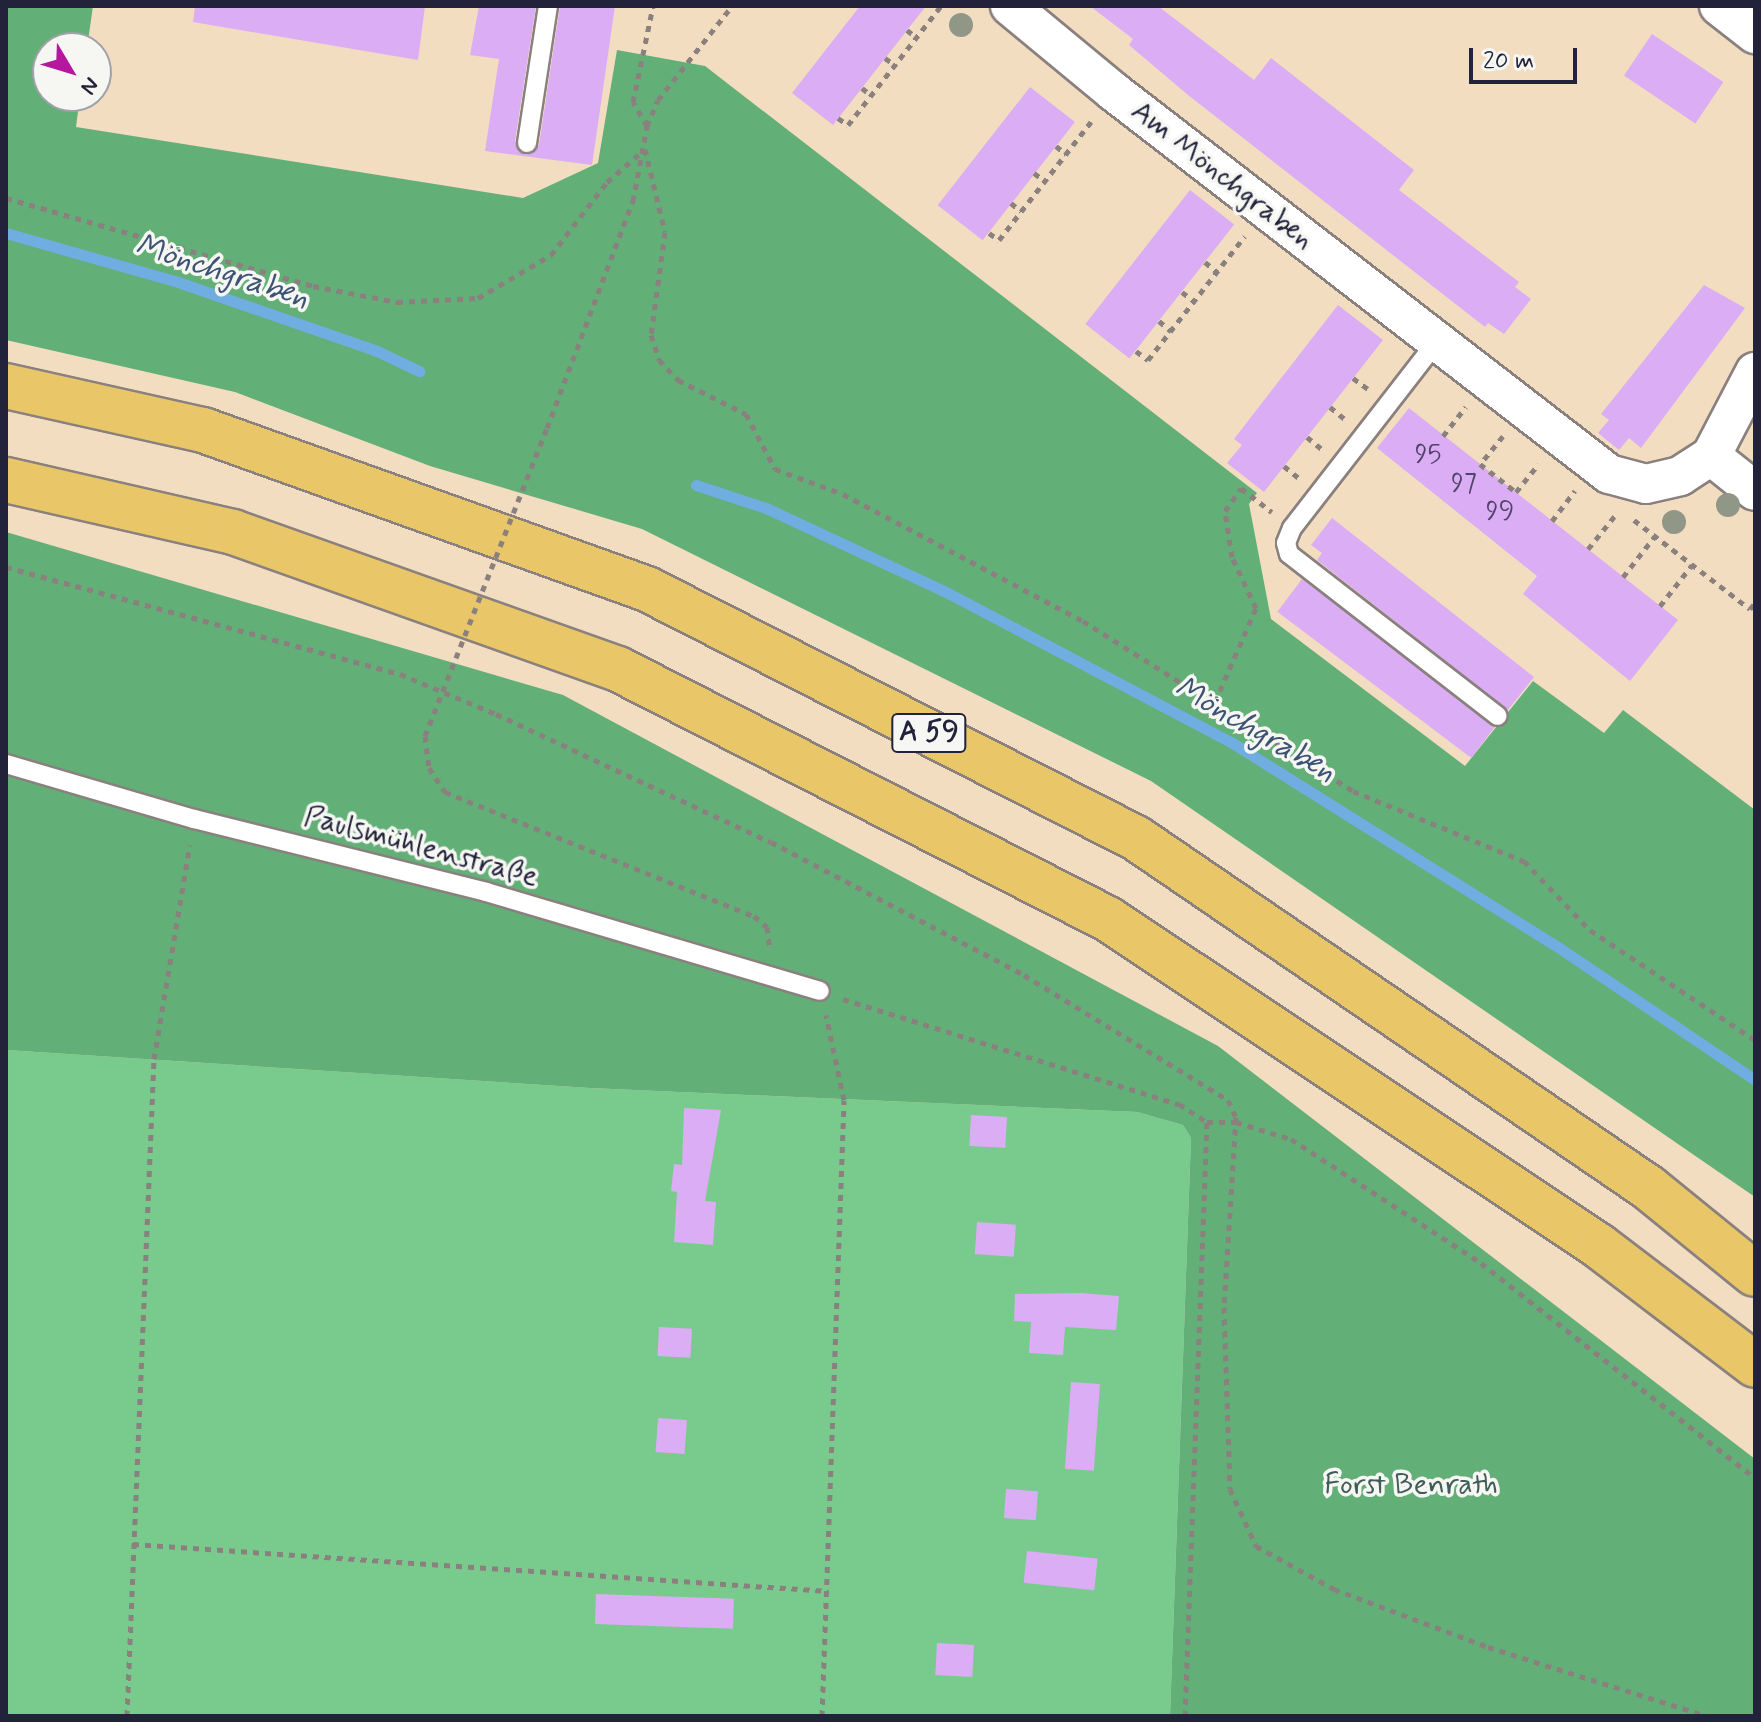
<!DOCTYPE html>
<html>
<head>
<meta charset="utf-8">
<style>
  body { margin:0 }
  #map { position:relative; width:1761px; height:1722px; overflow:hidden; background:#f2ddc0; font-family:Mynerve,sans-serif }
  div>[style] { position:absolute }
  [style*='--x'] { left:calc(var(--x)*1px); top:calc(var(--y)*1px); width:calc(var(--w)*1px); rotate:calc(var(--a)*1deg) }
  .green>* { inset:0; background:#78cb8d }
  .forest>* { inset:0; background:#62af78 }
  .stream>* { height:11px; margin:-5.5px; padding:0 5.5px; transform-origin:5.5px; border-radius:5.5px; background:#70aee2 }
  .building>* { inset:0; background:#dbadf4; transform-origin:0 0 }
  .path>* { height:5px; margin-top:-2.5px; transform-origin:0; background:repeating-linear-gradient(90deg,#8a807e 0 6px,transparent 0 12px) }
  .roads { filter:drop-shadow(2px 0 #8a807e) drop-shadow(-2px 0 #8a807e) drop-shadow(0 2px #8a807e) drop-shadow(0 -2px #8a807e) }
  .lane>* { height:18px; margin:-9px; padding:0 9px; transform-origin:9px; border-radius:9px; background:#fff }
  .street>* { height:38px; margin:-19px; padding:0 19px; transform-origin:19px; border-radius:19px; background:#fff }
  .highway>* { height:44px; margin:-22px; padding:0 22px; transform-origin:22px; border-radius:22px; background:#e9c769 }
  .path-bridge>* { height:5px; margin-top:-2.5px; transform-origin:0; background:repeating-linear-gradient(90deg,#8a807e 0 6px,transparent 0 12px) }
  .trees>* { width:24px; height:24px; margin:-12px; border-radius:50%; background:#909787 }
  span { translate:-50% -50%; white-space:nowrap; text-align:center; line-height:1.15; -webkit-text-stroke:7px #f6f6f2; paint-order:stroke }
  .number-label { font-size:26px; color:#504569 }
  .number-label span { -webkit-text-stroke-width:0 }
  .shield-label span { padding:2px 6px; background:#f6f6f2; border:2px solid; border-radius:6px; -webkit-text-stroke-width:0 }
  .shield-label { font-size:28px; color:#22223b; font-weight:700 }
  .street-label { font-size:30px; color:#22223b }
  .park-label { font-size:30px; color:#405d58 }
  .water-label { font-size:32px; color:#3d5375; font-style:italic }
  .frame { position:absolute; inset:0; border:8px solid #22223b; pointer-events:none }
  .north { position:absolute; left:32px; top:32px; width:80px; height:80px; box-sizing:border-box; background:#f6f6f2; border:2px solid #a1a1a9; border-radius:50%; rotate:128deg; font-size:22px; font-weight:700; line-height:32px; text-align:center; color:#22223b }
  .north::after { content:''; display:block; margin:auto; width:28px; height:36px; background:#b5179e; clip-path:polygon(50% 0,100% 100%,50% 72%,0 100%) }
  .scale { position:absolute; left:1469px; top:48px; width:108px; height:36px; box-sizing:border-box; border:4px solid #22223b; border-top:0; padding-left:10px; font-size:24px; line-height:28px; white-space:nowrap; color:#22223b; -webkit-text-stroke:6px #f6f6f2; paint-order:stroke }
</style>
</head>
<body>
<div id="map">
  <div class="green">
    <div style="clip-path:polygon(6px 1050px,590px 1088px,1137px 1112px,1183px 1125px,1191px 1138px,1170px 1716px,6px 1716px)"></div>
  </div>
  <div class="forest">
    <div style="clip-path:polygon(6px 6px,93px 6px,87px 48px,48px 48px,48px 96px,80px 96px,76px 127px,523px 198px,598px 163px,617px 50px,705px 66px,1257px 493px,1249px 504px,1271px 619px,1465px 766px,1533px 681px,1604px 733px,1623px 710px,1755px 810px,1755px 1197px,1151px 781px,642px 529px,430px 466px,235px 392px,6px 340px)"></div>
    <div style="clip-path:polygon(6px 532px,563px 695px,1218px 1046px,1755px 1459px,1755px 1716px,1170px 1716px,1191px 1138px,1183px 1125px,1137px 1112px,590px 1088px,6px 1050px)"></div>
  </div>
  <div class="stream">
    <div style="--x:6;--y:233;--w:179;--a:15.9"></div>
    <div style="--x:178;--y:282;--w:211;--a:19.1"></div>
    <div style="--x:377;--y:351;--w:47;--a:25.5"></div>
    <div style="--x:696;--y:485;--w:74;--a:18.2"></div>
    <div style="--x:766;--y:508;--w:201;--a:25"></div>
    <div style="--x:948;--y:593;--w:320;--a:27.8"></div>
    <div style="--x:1231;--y:742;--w:379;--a:32.1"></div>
    <div style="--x:1552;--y:943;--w:245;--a:34"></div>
  </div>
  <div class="building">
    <div style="clip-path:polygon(195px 6px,425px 6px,418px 60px,193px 22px)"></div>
    <div style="clip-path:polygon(479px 6px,536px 6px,515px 141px,526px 155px,539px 145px,560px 6px,615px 6px,592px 165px,485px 151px,499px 59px,470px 55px)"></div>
    <div style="clip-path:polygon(860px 6px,926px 6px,833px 125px,792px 93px)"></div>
    <div style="clip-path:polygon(1090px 6px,1158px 6px,1254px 80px,1271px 58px,1414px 170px,1399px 190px,1519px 282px,1515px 287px,1531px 299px,1504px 334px,1488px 323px,1485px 327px,1188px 95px,1129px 45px,1133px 39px)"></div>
    <div style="left:1652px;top:34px;width:86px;height:50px;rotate:34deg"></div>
    <div style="left:1030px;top:87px;width:57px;height:150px;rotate:38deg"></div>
    <div style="left:1190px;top:190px;width:56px;height:170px;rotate:38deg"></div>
    <div style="clip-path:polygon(1704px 285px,1745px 308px,1641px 448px,1629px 438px,1619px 450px,1598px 433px,1609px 420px,1601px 414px)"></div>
    <div style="clip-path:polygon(1338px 305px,1383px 340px,1264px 492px,1227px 463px,1242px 445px,1234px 439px)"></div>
    <div style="clip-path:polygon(1409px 408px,1678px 620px,1630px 681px,1523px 594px,1537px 576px,1377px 448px)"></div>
    <div style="clip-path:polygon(1332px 518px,1534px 677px,1508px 710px,1317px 560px,1322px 553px,1311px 545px)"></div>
    <div style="left:1302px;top:579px;width:243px;height:41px;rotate:37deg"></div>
    <div style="clip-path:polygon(684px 1108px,721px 1110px,705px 1201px,716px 1202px,713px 1245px,674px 1242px,677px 1192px,671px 1191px,674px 1164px,682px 1165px)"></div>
    <div style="left:971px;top:1115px;width:36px;height:31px;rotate:3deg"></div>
    <div style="left:977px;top:1222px;width:39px;height:32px;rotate:4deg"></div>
    <div style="clip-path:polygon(1081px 1293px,1119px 1296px,1116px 1330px,1065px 1327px,1063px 1355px,1029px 1353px,1031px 1322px,1014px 1321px,1015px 1294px)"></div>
    <div style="left:659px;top:1327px;width:33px;height:29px;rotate:3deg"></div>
    <div style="left:1071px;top:1382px;width:29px;height:87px;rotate:4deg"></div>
    <div style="left:658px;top:1418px;width:29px;height:34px;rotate:4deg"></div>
    <div style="left:1006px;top:1489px;width:32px;height:29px;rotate:4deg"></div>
    <div style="left:1027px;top:1551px;width:71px;height:32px;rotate:6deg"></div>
    <div style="left:596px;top:1594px;width:138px;height:30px;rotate:2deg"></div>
    <div style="left:937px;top:1643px;width:37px;height:32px;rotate:3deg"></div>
  </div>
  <div class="path">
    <div style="--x:907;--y:30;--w:11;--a:38"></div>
    <div style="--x:885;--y:58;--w:12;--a:35"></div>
    <div style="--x:862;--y:88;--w:11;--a:38"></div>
    <div style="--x:838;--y:118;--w:12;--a:35"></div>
    <div style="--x:848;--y:125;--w:151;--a:-52"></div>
    <div style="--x:647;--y:126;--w:28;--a:-67"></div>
    <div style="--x:658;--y:100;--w:120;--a:-51.8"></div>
    <div style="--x:1056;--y:146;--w:13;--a:39"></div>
    <div style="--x:1034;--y:173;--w:14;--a:36"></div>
    <div style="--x:6;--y:198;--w:319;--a:16"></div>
    <div style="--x:313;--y:286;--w:86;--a:10.8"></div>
    <div style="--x:397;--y:302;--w:81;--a:-2.8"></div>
    <div style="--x:478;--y:298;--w:85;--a:-30.5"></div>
    <div style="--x:551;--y:255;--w:92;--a:-52.5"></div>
    <div style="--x:607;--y:182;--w:50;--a:-41"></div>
    <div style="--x:645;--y:149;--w:85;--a:76.5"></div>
    <div style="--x:665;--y:232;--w:104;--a:97.7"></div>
    <div style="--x:651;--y:335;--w:26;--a:72"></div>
    <div style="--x:659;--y:360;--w:28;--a:46"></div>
    <div style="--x:678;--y:380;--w:76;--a:26.6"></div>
    <div style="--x:746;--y:414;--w:62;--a:62.2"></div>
    <div style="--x:775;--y:469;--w:72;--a:20.2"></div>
    <div style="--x:843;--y:494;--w:272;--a:27.9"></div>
    <div style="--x:1083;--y:621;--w:319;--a:32.2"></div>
    <div style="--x:1353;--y:791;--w:185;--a:22.3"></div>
    <div style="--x:1524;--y:861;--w:95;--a:46.3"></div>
    <div style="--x:1590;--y:930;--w:198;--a:33.7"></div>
    <div style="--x:1011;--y:203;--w:13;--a:39"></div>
    <div style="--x:989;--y:233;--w:12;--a:35"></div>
    <div style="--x:999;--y:240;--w:150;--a:-52.1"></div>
    <div style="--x:1205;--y:262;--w:16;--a:40"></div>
    <div style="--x:1182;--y:292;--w:15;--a:37"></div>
    <div style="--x:1159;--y:321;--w:16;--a:40"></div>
    <div style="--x:1136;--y:351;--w:15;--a:37"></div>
    <div style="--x:1148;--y:360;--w:157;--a:-52"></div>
    <div style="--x:1353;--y:378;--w:19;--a:36"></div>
    <div style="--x:1330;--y:407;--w:19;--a:39"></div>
    <div style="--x:547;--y:428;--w:243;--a:-69.3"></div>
    <div style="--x:633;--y:201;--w:76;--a:-79.4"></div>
    <div style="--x:647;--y:126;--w:28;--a:-120"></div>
    <div style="--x:633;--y:102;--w:98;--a:-78.2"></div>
    <div style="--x:1443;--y:436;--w:37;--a:-52"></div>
    <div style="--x:1503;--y:436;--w:36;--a:129"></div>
    <div style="--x:1480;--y:464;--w:46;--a:37.9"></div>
    <div style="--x:1516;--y:492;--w:36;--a:-51"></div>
    <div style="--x:1307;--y:437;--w:19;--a:39"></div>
    <div style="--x:1284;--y:466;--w:19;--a:39"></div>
    <div style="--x:1634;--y:520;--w:146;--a:37.5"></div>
    <div style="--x:1750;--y:609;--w:8;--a:-50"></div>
    <div style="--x:1552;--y:521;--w:38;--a:-53"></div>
    <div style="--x:1588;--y:549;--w:46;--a:-51.1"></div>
    <div style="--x:6;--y:567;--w:408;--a:15.2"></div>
    <div style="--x:400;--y:674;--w:104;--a:22.6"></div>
    <div style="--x:496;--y:714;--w:303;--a:25"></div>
    <div style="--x:771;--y:842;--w:286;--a:27.7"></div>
    <div style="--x:1024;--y:975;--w:239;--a:31.5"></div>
    <div style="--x:1228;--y:1100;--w:19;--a:65"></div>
    <div style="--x:1236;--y:1117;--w:190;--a:93.6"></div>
    <div style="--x:1224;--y:1307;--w:182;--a:88.1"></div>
    <div style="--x:1230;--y:1489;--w:63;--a:65.5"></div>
    <div style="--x:1256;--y:1546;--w:89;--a:28.9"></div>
    <div style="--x:1334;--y:1589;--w:165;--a:20.6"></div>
    <div style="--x:1488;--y:1647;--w:230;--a:17.5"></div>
    <div style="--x:1623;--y:577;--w:52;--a:-52"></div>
    <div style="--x:1660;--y:606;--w:52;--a:-52"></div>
    <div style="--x:1215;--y:702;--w:103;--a:-66.4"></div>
    <div style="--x:1256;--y:608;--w:56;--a:-115.2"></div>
    <div style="--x:1232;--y:557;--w:47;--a:-98.7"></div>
    <div style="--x:1225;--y:511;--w:28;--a:-55"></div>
    <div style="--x:1241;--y:488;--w:39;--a:38"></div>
    <div style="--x:425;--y:736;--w:32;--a:83"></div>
    <div style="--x:429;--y:768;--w:29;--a:56"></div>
    <div style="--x:445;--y:792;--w:333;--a:21.9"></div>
    <div style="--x:754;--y:916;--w:17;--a:40"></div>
    <div style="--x:767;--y:927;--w:23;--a:83"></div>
    <div style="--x:843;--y:999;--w:352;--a:17.4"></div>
    <div style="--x:1179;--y:1104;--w:33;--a:33"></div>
    <div style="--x:1207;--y:1122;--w:29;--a:0"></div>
    <div style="--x:1236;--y:1122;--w:58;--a:17.2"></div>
    <div style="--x:1291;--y:1139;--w:227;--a:33.1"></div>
    <div style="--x:1481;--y:1263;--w:348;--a:38.1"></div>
    <div style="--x:133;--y:1544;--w:697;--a:3.87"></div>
    <div style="--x:127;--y:1716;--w:658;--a:-87.65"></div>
    <div style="--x:154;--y:1059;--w:217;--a:-80.5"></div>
    <div style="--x:822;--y:1716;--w:616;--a:-87.95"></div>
    <div style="--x:844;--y:1100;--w:87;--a:-102"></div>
    <div style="--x:1185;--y:1716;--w:594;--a:-87.88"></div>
  </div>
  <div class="roads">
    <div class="lane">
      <div style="--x:527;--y:143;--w:139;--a:-81.3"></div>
      <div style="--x:1438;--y:340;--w:238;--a:127.8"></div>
      <div style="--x:1292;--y:528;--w:16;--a:112"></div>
      <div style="--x:1286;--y:543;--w:11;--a:75"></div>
      <div style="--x:1289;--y:554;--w:264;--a:37.8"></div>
      <div style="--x:6;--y:764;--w:196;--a:16.3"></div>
      <div style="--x:194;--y:819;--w:301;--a:14"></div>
      <div style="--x:486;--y:892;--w:348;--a:16.5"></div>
    </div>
    <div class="street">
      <div style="--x:1010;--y:6;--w:135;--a:39.6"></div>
      <div style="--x:1114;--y:92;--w:625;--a:37.66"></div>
      <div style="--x:1609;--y:474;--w:38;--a:15"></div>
      <div style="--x:1646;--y:484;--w:35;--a:-13"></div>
      <div style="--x:1680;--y:476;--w:37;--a:-33"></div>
      <div style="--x:1711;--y:456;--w:95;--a:-62.4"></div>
      <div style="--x:1719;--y:6;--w:46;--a:37.9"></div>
      <div style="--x:1711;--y:456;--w:56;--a:38.5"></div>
    </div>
    <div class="highway">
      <div style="--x:6;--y:386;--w:202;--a:12.6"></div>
      <div style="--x:203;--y:430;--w:472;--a:19.7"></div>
      <div style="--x:647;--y:589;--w:549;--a:26.99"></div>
      <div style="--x:1136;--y:838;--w:621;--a:34.3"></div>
      <div style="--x:1649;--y:1188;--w:136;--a:39.1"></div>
      <div style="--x:6;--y:480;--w:233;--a:12.9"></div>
      <div style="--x:233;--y:532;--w:409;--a:19.6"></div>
      <div style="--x:618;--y:669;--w:550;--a:27.03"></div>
      <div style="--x:1108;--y:919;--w:590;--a:33.66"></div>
      <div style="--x:1599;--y:1246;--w:196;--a:37.3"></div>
    </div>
  </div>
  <div class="path-bridge">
    <div style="--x:425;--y:736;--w:331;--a:-68.4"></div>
  </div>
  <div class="trees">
    <div style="left:961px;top:25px"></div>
    <div style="left:1728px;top:505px"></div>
    <div style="left:1674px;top:522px"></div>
  </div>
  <div class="number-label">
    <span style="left:1428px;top:456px">95</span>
    <span style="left:1464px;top:485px">97</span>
    <span style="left:1500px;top:513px">99</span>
  </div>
  <div class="shield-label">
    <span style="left:929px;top:733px">A 59</span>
  </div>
  <div class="street-label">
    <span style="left:1222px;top:176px;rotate:38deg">Am Mönchgraben</span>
    <span style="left:421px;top:847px;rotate:15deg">Paulsmühlenstraße</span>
  </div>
  <div class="park-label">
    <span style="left:1411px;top:1485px">Forst Benrath</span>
  </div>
  <div class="water-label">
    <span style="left:222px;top:272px;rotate:18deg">Mönchgraben</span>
    <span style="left:1255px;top:730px;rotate:30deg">Mönchgraben</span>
  </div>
  <div class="frame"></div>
  <div class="north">N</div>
  <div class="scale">20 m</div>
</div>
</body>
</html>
